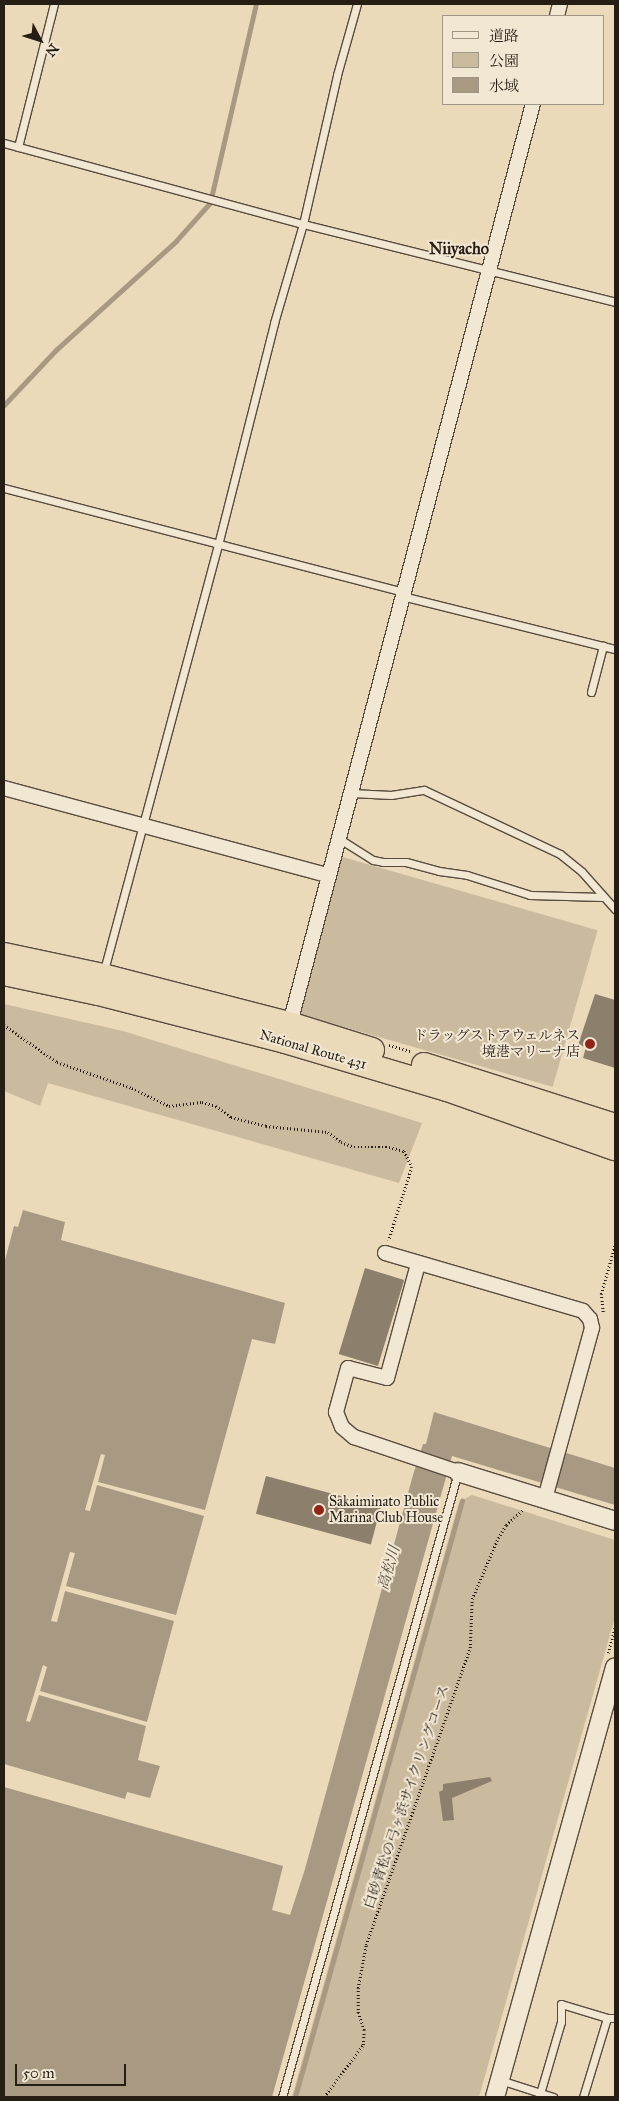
<!DOCTYPE html>
<html>
<head>
<meta charset="utf-8">
<style>
  body { margin:0 }
  #map { position:relative; width:619px; height:2101px; overflow:hidden; background:#ebdaba; font-family:"IM FELL Great Primer","Noto Serif JP",serif }
  div>[style] { position:absolute }
  [style*='--x'] { left:calc(var(--x)*1px); top:calc(var(--y)*1px); width:calc(var(--w)*1px); rotate:calc(var(--a)*1deg) }
  .green>* { inset:0; background:#caba9e; transform-origin:0 0 }
  .water>* { inset:0; background:#a89a82 }
  .stream>* { height:4.5px; margin:-2.25px; padding:0 2.25px; transform-origin:2.25px; border-radius:2.25px; background:#a89a82 }
  .building>* { inset:0; background:#8c7f6b; transform-origin:0 0 }
  .path>* { height:2.5px; margin-top:-1.25px; transform-origin:0; background:repeating-linear-gradient(90deg,#261d15 0 1px,transparent 0 3.5px) }
  .roads { filter:drop-shadow(1px 0 #574c3e) drop-shadow(-1px 0 #574c3e) drop-shadow(0 1px #574c3e) drop-shadow(0 -1px #574c3e) }
  .service>* { height:7px; margin:-3.5px; padding:0 3.5px; transform-origin:3.5px; border-radius:3.5px; background:#f2e7d2 }
  .minor>* { height:14px; margin:-7px; padding:0 7px; transform-origin:7px; border-radius:7px; background:#f2e7d2 }
  .tertiary>* { height:18px; margin:-9px; padding:0 9px; transform-origin:9px; border-radius:9px; background:#f2e7d2 }
  .trunk>* { height:24px; margin:-12px; padding:0 12px; transform-origin:12px; border-radius:12px; background:#ebdaba }
  .dots>* { width:14px; height:14px; translate:-50% -50%; box-sizing:border-box; border:2px solid #f2e7d2; border-radius:50% }
  span { translate:-50% -50%; white-space:nowrap; text-align:center; line-height:1.15; -webkit-text-stroke:4px #f2e7d2; paint-order:stroke }
  .poi-label { font-size:14px; color:#261d15 }
  .right { translate:-100% -50%; text-align:right }
  .left { translate:0 -50%; text-align:left }
  .street-label { font-size:14px; color:#261d15 }
  .water-label { font-size:15px; color:#5a4f41; font-style:italic }
  .quarter-label { font-size:16px; color:#261d15; font-weight:700 }
  .frame { position:absolute; inset:0; border:5px solid #261d15; pointer-events:none }
  .legend { position:absolute; left:442px; top:15px; width:162px; height:90px; box-sizing:border-box; background:#f2e7d2; border:1px solid #a09686; margin:0; padding:6px 9px; list-style:none; font-size:15px; color:#261d15 }
  .legend li { display:flex; align-items:center; gap:10px; height:25px }
  .legend b { width:25px; border:1px solid #a09686 }
  .north { position:absolute; left:15px; top:15px; width:50px; height:50px; -webkit-text-stroke:4px #f2e7d2; paint-order:stroke; rotate:130deg; font-size:14px; font-weight:700; line-height:20px; text-align:center; color:#261d15 }
  .north::after { content:''; display:block; margin:auto; width:18px; height:22px; background:#261d15; clip-path:polygon(50% 0,100% 100%,50% 72%,0 100%) }
  .scale { position:absolute; left:15px; top:2064px; width:111px; height:22px; box-sizing:border-box; border:2px solid #261d15; border-top:0; padding-left:6px; font-size:15px; line-height:18px; white-space:nowrap; color:#261d15; -webkit-text-stroke:4px #f2e7d2; paint-order:stroke }
</style>
</head>
<body>
<div id="map">
  <div class="green">
    <div style="left:339px;top:856px;width:269px;height:163px;rotate:16deg"></div>
    <div style="clip-path:polygon(4px 1004px,123px 1031px,422px 1123px,399px 1183px,48px 1083px,40px 1106px,4px 1091px)"></div>
    <div style="clip-path:polygon(472px 1495px,615px 1540px,615px 1617px,479px 2097px,292px 2097px,459px 1502px)"></div>
  </div>
  <div class="water">
    <div style="clip-path:polygon(23px 1210px,65px 1222px,61px 1240px,285px 1303px,275px 1344px,252px 1339px,205px 1510px,98px 1482px,105px 1455px,101px 1454px,85px 1510px,90px 1511px,97px 1485px,204px 1516px,176px 1615px,66px 1586px,75px 1553px,70px 1552px,51px 1621px,57px 1622px,65px 1591px,174px 1621px,147px 1722px,40px 1691px,47px 1667px,43px 1665px,26px 1721px,30px 1722px,39px 1695px,146px 1726px,138px 1760px,160px 1766px,150px 1798px,127px 1792px,125px 1799px,4px 1764px,4px 1264px,14px 1226px,18px 1227px)"></div>
    <div style="clip-path:polygon(434px 1412px,615px 1468px,615px 1505px,452px 1456px,272px 2097px,4px 2097px,4px 1787px,283px 1866px,272px 1910px,290px 1915px,305px 1869px,413px 1475px,423px 1444px,426px 1444px)"></div>
  </div>
  <div class="stream">
    <div style="--x:4;--y:405;--w:76;--a:-46.6"></div>
    <div style="--x:56;--y:350;--w:162;--a:-42.2"></div>
    <div style="--x:176;--y:241;--w:51;--a:-48.2"></div>
    <div style="--x:210;--y:203;--w:204;--a:-77"></div>
    <div style="--x:295;--y:2097;--w:619;--a:-74.35"></div>
  </div>
  <div class="building">
    <div style="clip-path:polygon(595px 994px,615px 1000px,615px 1068px,583px 1058px,586px 1047px,578px 1045px)"></div>
    <div style="left:365px;top:1268px;width:41px;height:90px;rotate:17deg"></div>
    <div style="left:266px;top:1476px;width:119px;height:39px;rotate:15deg"></div>
    <div style="clip-path:polygon(490px 1777px,492px 1781px,452px 1798px,454px 1820px,443px 1821px,439px 1792px,443px 1790px,443px 1784px)"></div>
  </div>
  <div class="path">
    <div style="--x:4;--y:1025;--w:65;--a:34.9"></div>
    <div style="--x:57;--y:1062;--w:79;--a:19.1"></div>
    <div style="--x:132;--y:1088;--w:41;--a:25.9"></div>
    <div style="--x:169;--y:1106;--w:33;--a:-7"></div>
    <div style="--x:202;--y:1102;--w:15;--a:16"></div>
    <div style="--x:216;--y:1106;--w:19;--a:36"></div>
    <div style="--x:231;--y:1117;--w:36;--a:14"></div>
    <div style="--x:266;--y:1126;--w:62;--a:5.5"></div>
    <div style="--x:328;--y:1132;--w:16;--a:38"></div>
    <div style="--x:341;--y:1142;--w:14;--a:21"></div>
    <div style="--x:354;--y:1147;--w:35;--a:0"></div>
    <div style="--x:389;--y:1147;--w:16;--a:15"></div>
    <div style="--x:404;--y:1151;--w:18;--a:63"></div>
    <div style="--x:412;--y:1167;--w:77;--a:107.5"></div>
    <div style="--x:389;--y:1045;--w:22;--a:16"></div>
    <div style="--x:603;--y:1312;--w:18;--a:-96"></div>
    <div style="--x:601;--y:1294;--w:51;--a:-74.1"></div>
    <div style="--x:608;--y:1653;--w:28;--a:-75"></div>
    <div style="--x:324;--y:2097;--w:65;--a:-53.1"></div>
    <div style="--x:363;--y:2045;--w:15;--a:-86"></div>
    <div style="--x:364;--y:2030;--w:18;--a:-109"></div>
    <div style="--x:358;--y:2013;--w:25;--a:-90"></div>
    <div style="--x:358;--y:1988;--w:44;--a:-79.5"></div>
    <div style="--x:366;--y:1945;--w:315;--a:-70.7"></div>
    <div style="--x:470;--y:1648;--w:49;--a:-87.7"></div>
    <div style="--x:472;--y:1599;--w:66;--a:-66.9"></div>
    <div style="--x:498;--y:1538;--w:15;--a:-58"></div>
    <div style="--x:506;--y:1525;--w:24;--a:-42"></div>
  </div>
  <div class="roads">
    <div class="service">
      <div style="--x:4;--y:143;--w:310;--a:15.2"></div>
      <div style="--x:303;--y:224;--w:322;--a:14"></div>
      <div style="--x:18;--y:147;--w:147;--a:-75.9"></div>
      <div style="--x:4;--y:488;--w:412;--a:14.6"></div>
      <div style="--x:402;--y:596;--w:219;--a:14"></div>
      <div style="--x:591;--y:692;--w:48;--a:-75.4"></div>
      <div style="--x:351;--y:793;--w:40;--a:2.9"></div>
      <div style="--x:391;--y:795;--w:33;--a:-9"></div>
      <div style="--x:424;--y:790;--w:150;--a:25.2"></div>
      <div style="--x:560;--y:854;--w:28;--a:39"></div>
      <div style="--x:582;--y:872;--w:50;--a:48.3"></div>
      <div style="--x:338;--y:838;--w:41;--a:32.2"></div>
      <div style="--x:373;--y:860;--w:10;--a:11"></div>
      <div style="--x:383;--y:862;--w:23;--a:0"></div>
      <div style="--x:406;--y:862;--w:34;--a:15"></div>
      <div style="--x:439;--y:871;--w:28;--a:8"></div>
      <div style="--x:467;--y:875;--w:66;--a:17.6"></div>
      <div style="--x:530;--y:895;--w:73;--a:1.6"></div>
      <div style="--x:103;--y:974;--w:444;--a:-75"></div>
      <div style="--x:218;--y:545;--w:229;--a:-75.8"></div>
      <div style="--x:274;--y:323;--w:103;--a:-73.7"></div>
      <div style="--x:303;--y:224;--w:153;--a:-77.1"></div>
      <div style="--x:337;--y:75;--w:74;--a:-74.3"></div>
      <div style="--x:607;--y:2018;--w:8;--a:0"></div>
      <div style="--x:500;--y:2080;--w:56;--a:17.8"></div>
      <div style="--x:282;--y:2097;--w:649;--a:-74.27"></div>
      <div style="--x:539;--y:2097;--w:78;--a:-73.7"></div>
      <div style="--x:561;--y:2022;--w:18;--a:-90"></div>
      <div style="--x:561;--y:2004;--w:48;--a:16.9"></div>
      <div style="--x:607;--y:2018;--w:83;--a:106.9"></div>
    </div>
    <div class="minor">
      <div style="--x:557;--y:16;--w:12;--a:-76"></div>
      <div style="--x:4;--y:788;--w:335;--a:15.1"></div>
      <div style="--x:288;--y:1031;--w:959;--a:-75.2"></div>
      <div style="--x:385;--y:1253;--w:206;--a:16.3"></div>
      <div style="--x:583;--y:1311;--w:11;--a:49"></div>
      <div style="--x:590;--y:1319;--w:9;--a:77"></div>
      <div style="--x:592;--y:1328;--w:177;--a:105.4"></div>
      <div style="--x:418;--y:1264;--w:118;--a:105.2"></div>
      <div style="--x:387;--y:1378;--w:40;--a:-165.6"></div>
      <div style="--x:348;--y:1368;--w:46;--a:105.3"></div>
      <div style="--x:336;--y:1412;--w:16;--a:68"></div>
      <div style="--x:342;--y:1427;--w:16;--a:40"></div>
      <div style="--x:354;--y:1437;--w:110;--a:18.6"></div>
    </div>
    <div class="tertiary">
      <div style="--x:458;--y:1472;--w:164;--a:17.3"></div>
      <div style="--x:495;--y:2097;--w:446;--a:-74.4"></div>
    </div>
    <div class="trunk">
      <div style="--x:4;--y:955;--w:101;--a:12"></div>
      <div style="--x:103;--y:976;--w:192;--a:14.5"></div>
      <div style="--x:289;--y:1024;--w:87;--a:17.4"></div>
      <div style="--x:4;--y:973;--w:96;--a:12"></div>
      <div style="--x:98;--y:993;--w:193;--a:14.4"></div>
      <div style="--x:285;--y:1041;--w:169;--a:16.5"></div>
      <div style="--x:447;--y:1089;--w:178;--a:19.4"></div>
      <div style="--x:424;--y:1065;--w:201;--a:17.7"></div>
    </div>
  </div>
  <div class="dots">
    <div style="left:590px;top:1044px;background:#8f2418"></div>
    <div style="left:319px;top:1510px;background:#8f2418"></div>
  </div>
  <div class="poi-label">
    <span class="right" style="left:580px;top:1044px">ドラッグストアウェルネス<br>境港マリーナ店</span>
    <span class="left" style="left:329px;top:1510px">Sakaiminato Public<br>Marina Club House</span>
  </div>
  <div class="street-label">
    <span style="left:313px;top:1050px;rotate:16deg">National Route 431</span>
    <span style="left:407px;top:1797px;rotate:-71deg">白砂青松の弓ヶ浜サイクリングコース</span>
  </div>
  <div class="water-label">
    <span style="left:389px;top:1568px;rotate:-74deg">高松川</span>
  </div>
  <div class="quarter-label">
    <span style="left:459px;top:249px">Niiyacho</span>
  </div>
  <div class="frame"></div>
  <ul class="legend">
  <li><b style="height:6px;background:#f2e7d2"></b>道路</li>
  <li><b style="height:14px;background:#caba9e"></b>公園</li>
  <li><b style="height:14px;background:#a89a82"></b>水域</li>
  </ul>
  <div class="north">N</div>
  <div class="scale">50 m</div>
</div>
</body>
</html>
